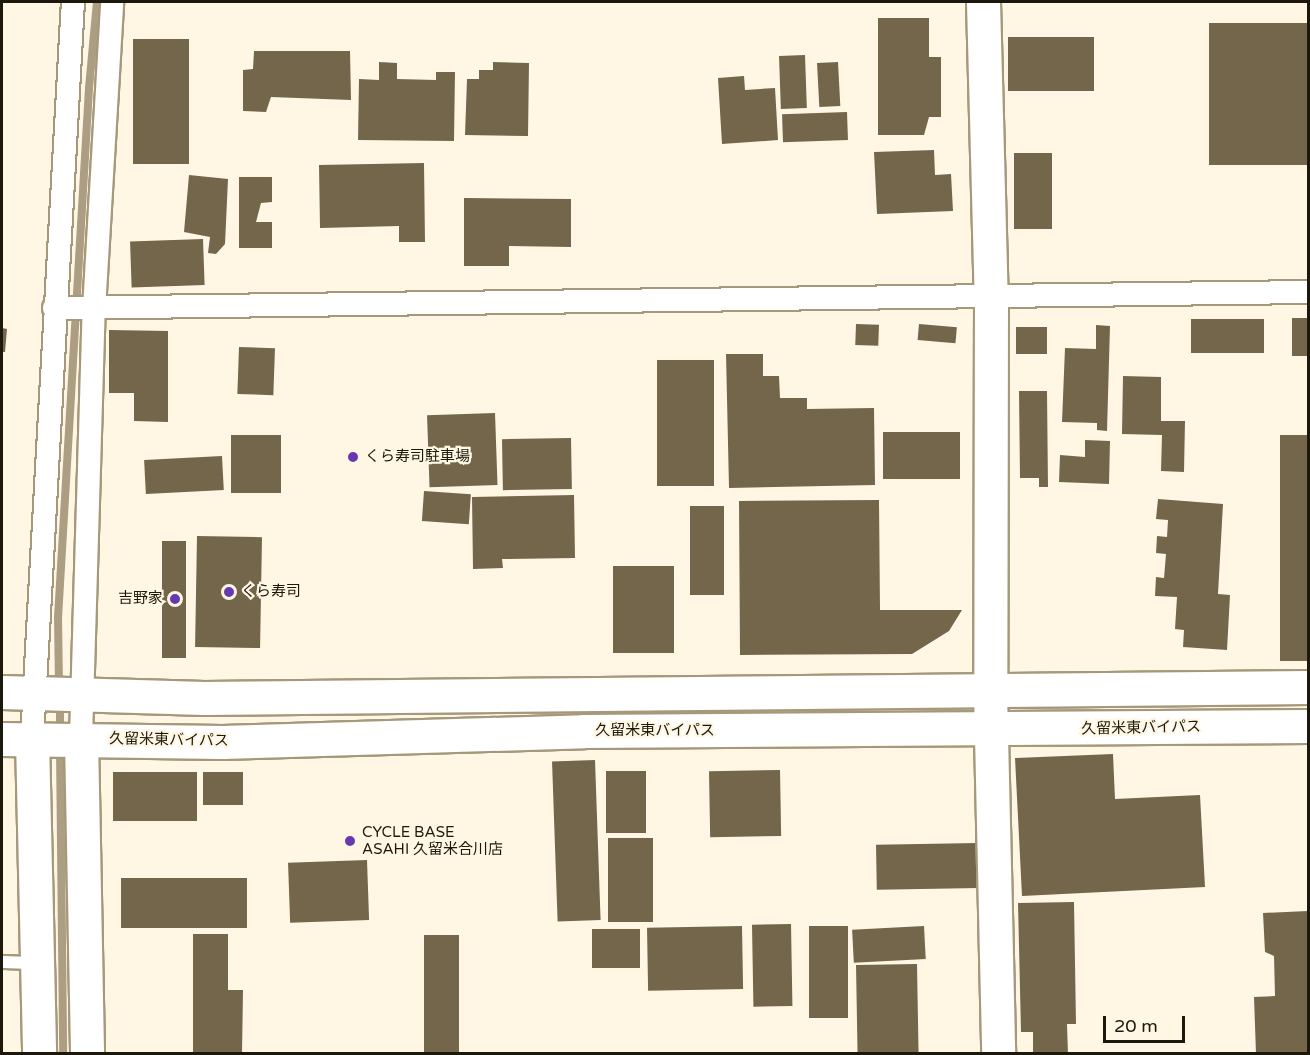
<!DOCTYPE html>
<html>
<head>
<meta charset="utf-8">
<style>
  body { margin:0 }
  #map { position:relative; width:1310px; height:1055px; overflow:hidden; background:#fff6e3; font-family:"Varela Round","Noto Sans JP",sans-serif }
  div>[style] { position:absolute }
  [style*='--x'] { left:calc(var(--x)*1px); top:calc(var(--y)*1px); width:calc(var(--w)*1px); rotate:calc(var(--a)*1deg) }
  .stream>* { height:8px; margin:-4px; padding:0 4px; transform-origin:4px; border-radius:4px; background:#ab9e83 }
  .building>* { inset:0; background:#73664a; transform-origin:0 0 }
  .roads { filter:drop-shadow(2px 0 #a6997b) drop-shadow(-2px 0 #a6997b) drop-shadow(0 2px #a6997b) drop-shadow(0 -2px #a6997b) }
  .lane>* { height:12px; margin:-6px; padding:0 6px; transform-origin:6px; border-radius:6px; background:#fff }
  .street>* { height:22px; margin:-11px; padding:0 11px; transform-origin:11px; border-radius:11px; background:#fff }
  .secondary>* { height:33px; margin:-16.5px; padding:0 16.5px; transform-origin:16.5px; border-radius:16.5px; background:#fff }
  .highway>* { height:33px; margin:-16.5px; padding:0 16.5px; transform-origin:16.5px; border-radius:16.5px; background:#fff }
  .dots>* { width:16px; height:16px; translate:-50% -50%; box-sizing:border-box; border:3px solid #fff6e3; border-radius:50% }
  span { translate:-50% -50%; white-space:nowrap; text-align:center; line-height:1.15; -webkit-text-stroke:4.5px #fff6e3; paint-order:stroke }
  .poi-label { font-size:15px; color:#1d180c }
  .left { translate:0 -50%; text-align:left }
  .right { translate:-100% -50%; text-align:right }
  .street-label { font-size:15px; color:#1d180c }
  .frame { position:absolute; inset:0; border:3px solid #1d180c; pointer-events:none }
  .scale { position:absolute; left:1103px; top:1016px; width:82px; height:27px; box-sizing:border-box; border:3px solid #1d180c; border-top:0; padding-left:8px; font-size:18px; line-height:21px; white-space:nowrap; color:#1d180c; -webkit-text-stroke:4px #fff6e3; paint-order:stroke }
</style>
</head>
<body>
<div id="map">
  <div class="stream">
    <div style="--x:59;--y:687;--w:69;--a:-90.8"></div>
    <div style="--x:58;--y:618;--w:531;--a:-86.65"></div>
    <div style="--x:89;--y:88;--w:86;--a:-84.7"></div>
    <div style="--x:60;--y:700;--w:35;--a:90"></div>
    <div style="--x:60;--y:748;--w:306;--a:89.4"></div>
  </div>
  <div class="building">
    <div style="clip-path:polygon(878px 18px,929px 18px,929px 57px,941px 57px,941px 117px,929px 117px,924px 135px,878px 135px)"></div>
    <div style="left:1308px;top:23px;width:142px;height:99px;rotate:90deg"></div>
    <div style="left:1094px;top:37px;width:54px;height:86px;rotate:90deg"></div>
    <div style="left:133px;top:39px;width:56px;height:125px"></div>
    <div style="clip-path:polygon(254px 51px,350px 51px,351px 100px,271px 97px,266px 112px,243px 111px,243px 70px,253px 69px)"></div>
    <div style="left:805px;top:55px;width:53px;height:26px;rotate:88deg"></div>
    <div style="clip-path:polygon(379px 62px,397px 63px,397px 79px,436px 80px,436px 72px,455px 72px,454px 141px,358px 140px,359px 79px,379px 80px)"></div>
    <div style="clip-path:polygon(493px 62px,529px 63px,528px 136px,465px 135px,467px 79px,479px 79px,479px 70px,493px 70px)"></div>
    <div style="left:838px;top:62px;width:44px;height:21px;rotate:87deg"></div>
    <div style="clip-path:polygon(744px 76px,745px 90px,775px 88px,778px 140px,722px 144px,718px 78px)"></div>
    <div style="left:847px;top:112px;width:28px;height:65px;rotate:88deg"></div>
    <div style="clip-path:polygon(934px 150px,935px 175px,951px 174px,953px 211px,877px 214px,874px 152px)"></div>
    <div style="left:1052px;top:153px;width:76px;height:38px;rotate:90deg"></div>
    <div style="clip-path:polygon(424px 163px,425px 242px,399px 242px,399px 226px,320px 228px,319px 165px)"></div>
    <div style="clip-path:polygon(189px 175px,228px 179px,225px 244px,216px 254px,208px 253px,210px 237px,184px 232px)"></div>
    <div style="clip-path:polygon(239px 177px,272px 177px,272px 202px,261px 203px,256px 222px,272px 222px,272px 248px,239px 248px)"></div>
    <div style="clip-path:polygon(464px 198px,571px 199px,571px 247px,509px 246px,509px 266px,464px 266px)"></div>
    <div style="left:203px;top:239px;width:46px;height:73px;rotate:88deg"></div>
    <div style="left:1292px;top:318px;width:16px;height:38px"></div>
    <div style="left:1191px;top:319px;width:73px;height:34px"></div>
    <div style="left:856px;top:324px;width:23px;height:21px;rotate:2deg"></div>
    <div style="left:919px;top:324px;width:38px;height:16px;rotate:5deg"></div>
    <div style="clip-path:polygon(1096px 325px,1110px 326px,1107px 431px,1097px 430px,1097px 423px,1062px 422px,1065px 348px,1096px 349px)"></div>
    <div style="left:1016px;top:327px;width:31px;height:27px"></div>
    <div style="clip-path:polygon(2px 328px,7px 329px,5px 352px,2px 352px)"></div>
    <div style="clip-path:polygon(109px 330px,168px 331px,168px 422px,134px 421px,134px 393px,109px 393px)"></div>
    <div style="left:239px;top:347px;width:36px;height:47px;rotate:2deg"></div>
    <div style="clip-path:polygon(726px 354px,763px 354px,763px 376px,779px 376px,780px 398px,807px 398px,807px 409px,874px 408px,875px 485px,729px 488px)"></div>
    <div style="left:657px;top:360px;width:57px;height:126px"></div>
    <div style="clip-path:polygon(1123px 376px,1161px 377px,1161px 421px,1185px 421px,1184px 472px,1161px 471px,1162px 435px,1122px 434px)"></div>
    <div style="clip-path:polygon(1019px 391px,1047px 391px,1048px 487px,1039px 487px,1039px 478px,1020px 478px)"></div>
    <div style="left:495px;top:413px;width:72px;height:68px;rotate:88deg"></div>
    <div style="left:960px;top:432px;width:47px;height:77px;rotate:90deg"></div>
    <div style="left:231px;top:435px;width:50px;height:58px"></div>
    <div style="left:1280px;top:435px;width:28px;height:226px"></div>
    <div style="left:571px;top:438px;width:51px;height:69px;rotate:89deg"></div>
    <div style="clip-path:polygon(1085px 440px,1110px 441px,1109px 484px,1059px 482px,1060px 455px,1085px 457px)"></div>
    <div style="left:222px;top:456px;width:34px;height:78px;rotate:87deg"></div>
    <div style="left:424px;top:491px;width:47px;height:30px;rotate:4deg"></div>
    <div style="clip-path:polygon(574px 495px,575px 558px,502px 559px,503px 568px,473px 569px,472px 497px)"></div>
    <div style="clip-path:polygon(1158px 499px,1223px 504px,1218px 594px,1230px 595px,1227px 650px,1183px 647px,1184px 630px,1175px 629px,1177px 597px,1155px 596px,1156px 577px,1164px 578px,1166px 554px,1156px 553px,1157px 536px,1167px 537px,1168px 520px,1156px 519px)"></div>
    <div style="clip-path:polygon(879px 500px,880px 610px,962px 610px,949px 631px,912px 654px,740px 655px,739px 501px)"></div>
    <div style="left:690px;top:506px;width:34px;height:89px"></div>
    <div style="left:197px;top:536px;width:65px;height:111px;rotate:1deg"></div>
    <div style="left:162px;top:541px;width:24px;height:117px"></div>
    <div style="left:613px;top:566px;width:61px;height:87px"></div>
    <div style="clip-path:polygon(1113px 754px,1115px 799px,1200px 795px,1205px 887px,1022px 896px,1015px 758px)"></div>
    <div style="left:595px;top:760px;width:160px;height:43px;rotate:88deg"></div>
    <div style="left:780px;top:770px;width:66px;height:71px;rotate:89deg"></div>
    <div style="left:606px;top:771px;width:40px;height:62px"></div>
    <div style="left:197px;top:772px;width:49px;height:84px;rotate:90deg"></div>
    <div style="left:203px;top:772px;width:40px;height:33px"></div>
    <div style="left:608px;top:838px;width:45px;height:84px"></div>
    <div style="left:978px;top:843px;width:45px;height:102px;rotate:89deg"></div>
    <div style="left:367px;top:860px;width:60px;height:79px;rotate:88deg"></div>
    <div style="left:121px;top:878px;width:126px;height:50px"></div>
    <div style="clip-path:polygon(1074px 902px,1076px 1024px,1067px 1024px,1068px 1054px,1033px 1054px,1033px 1032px,1021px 1032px,1018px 903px)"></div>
    <div style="clip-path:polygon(1308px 911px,1308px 1052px,1256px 1054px,1254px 997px,1275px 996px,1274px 956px,1265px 952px,1263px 913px)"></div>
    <div style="left:791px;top:924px;width:82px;height:39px;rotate:89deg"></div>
    <div style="left:742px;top:926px;width:63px;height:95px;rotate:89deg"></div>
    <div style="left:809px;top:926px;width:39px;height:92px"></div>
    <div style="left:924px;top:926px;width:33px;height:72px;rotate:87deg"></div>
    <div style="left:592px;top:929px;width:48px;height:39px"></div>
    <div style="clip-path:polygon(193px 934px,228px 934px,228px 990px,243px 990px,242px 1054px,193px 1054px)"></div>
    <div style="left:424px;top:935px;width:35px;height:119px"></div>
    <div style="left:917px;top:964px;width:90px;height:61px;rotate:89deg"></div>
  </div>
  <div class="roads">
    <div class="lane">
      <div style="--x:2;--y:962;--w:34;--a:2"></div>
    </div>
    <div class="street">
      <div style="--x:54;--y:308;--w:1254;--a:-0.73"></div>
      <div style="--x:81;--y:738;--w:429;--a:-88.3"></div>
      <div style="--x:94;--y:309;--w:308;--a:-86.6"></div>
      <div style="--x:32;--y:739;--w:738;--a:-86.82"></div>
    </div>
    <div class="secondary">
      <div style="--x:983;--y:2;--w:296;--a:88.5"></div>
      <div style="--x:991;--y:298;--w:393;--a:90.1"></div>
      <div style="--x:990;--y:691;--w:363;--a:88.7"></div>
      <div style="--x:81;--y:738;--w:316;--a:88.9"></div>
      <div style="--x:32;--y:739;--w:315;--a:88.7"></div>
    </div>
    <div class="highway">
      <div style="--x:2;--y:692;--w:202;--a:1.7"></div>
      <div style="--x:204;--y:698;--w:1104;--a:-0.57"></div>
      <div style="--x:2;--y:739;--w:220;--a:0.8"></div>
      <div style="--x:222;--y:742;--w:362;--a:-1.7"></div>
      <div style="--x:584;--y:731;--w:724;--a:-0.4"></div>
    </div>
  </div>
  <div class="dots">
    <div style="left:353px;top:457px;background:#6738b0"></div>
    <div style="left:229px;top:592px;background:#6738b0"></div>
    <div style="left:175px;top:599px;background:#6738b0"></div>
    <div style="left:350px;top:841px;background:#6738b0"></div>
  </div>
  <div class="poi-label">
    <span class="left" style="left:365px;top:457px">くら寿司駐車場</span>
    <span class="left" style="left:241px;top:592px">くら寿司</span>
    <span class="right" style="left:163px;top:599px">吉野家</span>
    <span class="left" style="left:362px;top:841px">CYCLE BASE<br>ASAHI 久留米合川店</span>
  </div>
  <div class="street-label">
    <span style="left:1141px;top:728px;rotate:-1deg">久留米東バイパス</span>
    <span style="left:655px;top:731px">久留米東バイパス</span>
    <span style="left:169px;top:740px;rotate:1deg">久留米東バイパス</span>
  </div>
  <div class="frame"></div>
  <div class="scale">20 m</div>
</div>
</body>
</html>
